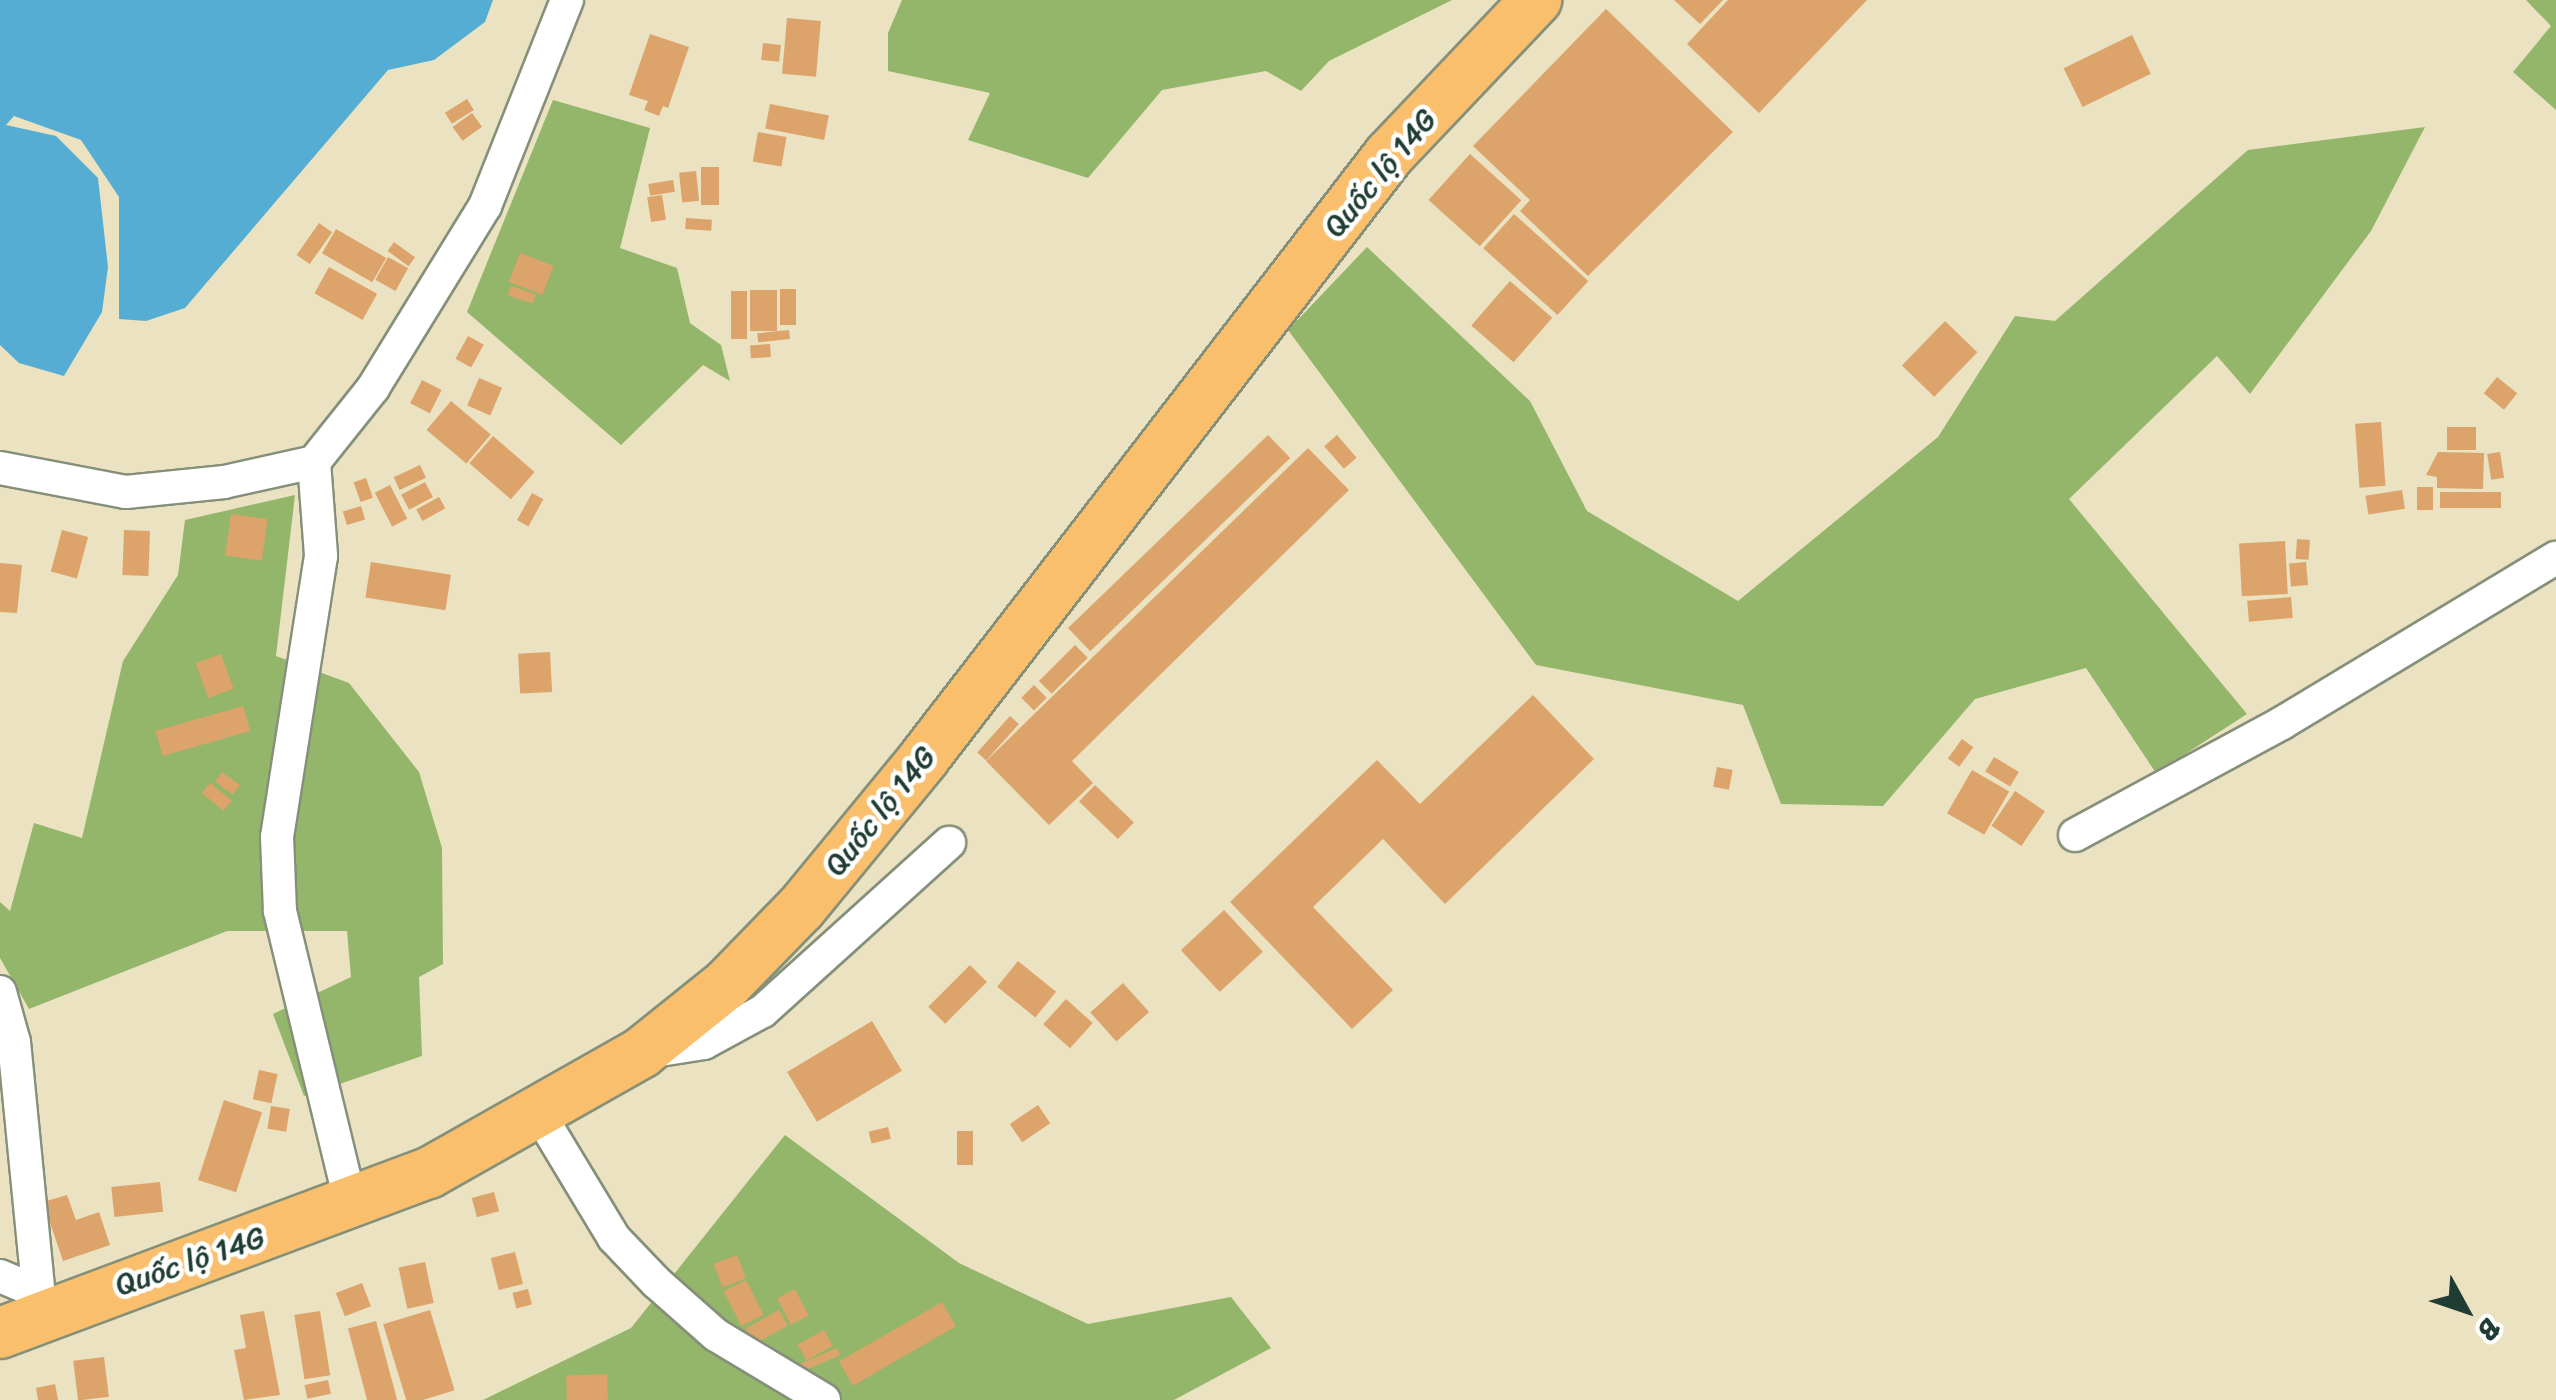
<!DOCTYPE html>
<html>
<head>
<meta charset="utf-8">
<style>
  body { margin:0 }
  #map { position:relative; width:2556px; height:1400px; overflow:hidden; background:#ebe2c1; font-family:Sriracha,sans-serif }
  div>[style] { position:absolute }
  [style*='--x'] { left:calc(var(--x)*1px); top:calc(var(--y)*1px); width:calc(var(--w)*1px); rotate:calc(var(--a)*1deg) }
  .forest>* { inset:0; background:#93b66a }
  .water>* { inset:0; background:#56add3 }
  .building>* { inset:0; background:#dca36a; transform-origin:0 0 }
  .roads { filter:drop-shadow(2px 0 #85907a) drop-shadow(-2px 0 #85907a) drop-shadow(0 2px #85907a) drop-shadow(0 -2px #85907a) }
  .street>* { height:32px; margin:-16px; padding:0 16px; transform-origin:16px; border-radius:16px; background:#fff }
  .primary>* { height:50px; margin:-25px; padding:0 25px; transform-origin:25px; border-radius:25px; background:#f9bf6d }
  span { translate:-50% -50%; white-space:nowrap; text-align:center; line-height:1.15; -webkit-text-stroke:9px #fff; paint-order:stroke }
  .street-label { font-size:30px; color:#1f3d34 }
  .north { position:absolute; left:2416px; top:1260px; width:100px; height:100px; -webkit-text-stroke:8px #fff; paint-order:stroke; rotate:130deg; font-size:28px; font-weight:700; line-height:40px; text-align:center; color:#1f3d34 }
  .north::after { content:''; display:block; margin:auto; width:35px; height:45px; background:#1f3d34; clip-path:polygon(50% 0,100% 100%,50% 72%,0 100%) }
</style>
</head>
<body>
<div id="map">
  <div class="forest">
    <div style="clip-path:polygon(902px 0,1452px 0,1329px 61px,1301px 91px,1266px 71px,1162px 90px,1088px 178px,968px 140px,990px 93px,888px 71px,888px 33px)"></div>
    <div style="clip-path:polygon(2526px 0,2556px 0,2556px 110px,2513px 72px,2551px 26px)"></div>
    <div style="clip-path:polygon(553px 100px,650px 128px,620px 248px,677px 268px,690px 323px,721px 345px,730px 381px,703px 365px,621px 445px,467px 312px)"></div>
    <div style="clip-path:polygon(2425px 127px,2371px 231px,2250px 394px,2217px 356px,2069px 499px,2247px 714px,2156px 773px,2086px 668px,1975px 699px,1883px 806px,1781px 804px,1743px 705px,1536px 665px,1288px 330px,1367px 247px,1530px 401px,1587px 511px,1738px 601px,1938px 437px,2015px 316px,2055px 321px,2248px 150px)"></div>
    <div style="clip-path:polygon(295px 495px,276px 656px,349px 683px,419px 772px,442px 848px,443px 964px,419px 977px,422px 1056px,304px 1096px,273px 1014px,351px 977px,347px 931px,227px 931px,29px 1009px,0 958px,0 902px,10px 911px,34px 823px,82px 838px,123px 661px,178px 575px,185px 520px)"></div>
    <div style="clip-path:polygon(785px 1135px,959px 1263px,1088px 1324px,1231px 1297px,1271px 1348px,1174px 1400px,483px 1400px,631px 1328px)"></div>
  </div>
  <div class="water">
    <div style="clip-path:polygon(0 0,493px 0,485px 22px,434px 60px,388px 70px,185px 308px,146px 321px,119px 319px,119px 197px,81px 140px,14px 116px,6px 125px,56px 136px,98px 178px,108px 267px,102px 312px,64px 376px,19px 363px,0 345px)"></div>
  </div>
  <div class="building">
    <div style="clip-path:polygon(1674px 0,1723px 0,1700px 24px)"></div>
    <div style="clip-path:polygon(1728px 0,1867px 0,1759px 113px,1687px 44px)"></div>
    <div style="clip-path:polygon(1606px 9px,1733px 132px,1588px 276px,1520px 211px,1530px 200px,1473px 146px)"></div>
    <div style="left:787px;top:18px;width:34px;height:56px;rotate:5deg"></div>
    <div style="clip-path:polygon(650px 34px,689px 47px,668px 108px,663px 106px,659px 116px,644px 110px,648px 101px,629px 95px)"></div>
    <div style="left:2132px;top:35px;width:43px;height:76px;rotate:64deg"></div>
    <div style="left:763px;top:43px;width:18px;height:17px;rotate:6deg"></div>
    <div style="left:467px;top:99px;width:13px;height:26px;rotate:58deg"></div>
    <div style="left:770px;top:104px;width:60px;height:25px;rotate:11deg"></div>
    <div style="left:472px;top:113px;width:17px;height:24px;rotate:54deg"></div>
    <div style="left:758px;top:132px;width:29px;height:30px;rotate:10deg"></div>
    <div style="left:1470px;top:154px;width:69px;height:62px;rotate:42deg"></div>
    <div style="left:701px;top:167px;width:18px;height:38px"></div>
    <div style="left:696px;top:171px;width:30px;height:17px;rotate:84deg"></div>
    <div style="left:673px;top:180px;width:12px;height:25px;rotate:81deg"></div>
    <div style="left:662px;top:195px;width:25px;height:15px;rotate:81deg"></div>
    <div style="left:1514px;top:214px;width:100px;height:46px;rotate:42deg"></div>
    <div style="left:686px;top:218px;width:26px;height:11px;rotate:4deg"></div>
    <div style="left:319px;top:223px;width:16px;height:39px;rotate:35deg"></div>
    <div style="left:336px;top:229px;width:58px;height:28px;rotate:30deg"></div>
    <div style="left:394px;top:242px;width:26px;height:11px;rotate:36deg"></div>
    <div style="left:520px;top:253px;width:36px;height:31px;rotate:21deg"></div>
    <div style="left:388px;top:257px;width:23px;height:26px;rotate:29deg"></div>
    <div style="left:329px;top:267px;width:55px;height:30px;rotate:29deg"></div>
    <div style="left:1510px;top:281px;width:56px;height:59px;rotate:41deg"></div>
    <div style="left:511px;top:286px;width:26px;height:10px;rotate:18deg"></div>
    <div style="left:780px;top:289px;width:16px;height:36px"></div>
    <div style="left:750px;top:290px;width:27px;height:41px"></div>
    <div style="left:731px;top:291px;width:16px;height:48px"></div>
    <div style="left:1945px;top:321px;width:45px;height:62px;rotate:44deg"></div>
    <div style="left:789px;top:330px;width:9px;height:32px;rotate:84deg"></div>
    <div style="left:468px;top:336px;width:18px;height:26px;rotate:29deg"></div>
    <div style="left:770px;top:344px;width:13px;height:20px;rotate:86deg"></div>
    <div style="left:2497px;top:377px;width:26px;height:21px;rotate:39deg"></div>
    <div style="left:479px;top:378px;width:25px;height:30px;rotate:23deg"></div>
    <div style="left:422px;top:380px;width:22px;height:26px;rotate:27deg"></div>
    <div style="left:451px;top:401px;width:52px;height:38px;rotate:40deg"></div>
    <div style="left:2381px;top:422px;width:64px;height:26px;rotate:86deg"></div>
    <div style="left:2447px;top:427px;width:29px;height:23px"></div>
    <div style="left:1268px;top:435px;width:32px;height:278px;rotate:46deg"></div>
    <div style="left:1337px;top:435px;width:30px;height:17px;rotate:49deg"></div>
    <div style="left:493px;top:436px;width:55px;height:36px;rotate:41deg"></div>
    <div style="clip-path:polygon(1308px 448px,1349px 490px,1072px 761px,1093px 783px,1049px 825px,986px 761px)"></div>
    <div style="clip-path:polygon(2438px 452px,2484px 453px,2483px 489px,2437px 488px,2437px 477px,2426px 475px)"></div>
    <div style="left:2500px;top:452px;width:26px;height:13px;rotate:81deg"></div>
    <div style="left:420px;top:465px;width:14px;height:29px;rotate:65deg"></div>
    <div style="left:366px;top:478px;width:21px;height:13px;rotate:71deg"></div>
    <div style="left:425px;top:482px;width:17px;height:27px;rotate:62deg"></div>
    <div style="left:390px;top:485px;width:38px;height:17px;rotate:63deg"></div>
    <div style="left:2417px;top:487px;width:16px;height:23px"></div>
    <div style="left:2402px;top:490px;width:19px;height:37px;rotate:81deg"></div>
    <div style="left:2501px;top:492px;width:16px;height:61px;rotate:90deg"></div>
    <div style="left:532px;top:493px;width:13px;height:31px;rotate:29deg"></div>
    <div style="left:439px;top:497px;width:13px;height:26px;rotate:61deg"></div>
    <div style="left:361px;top:506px;width:14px;height:19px;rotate:73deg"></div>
    <div style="left:231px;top:514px;width:37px;height:42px;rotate:8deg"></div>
    <div style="left:62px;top:530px;width:27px;height:43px;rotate:15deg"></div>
    <div style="left:124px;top:530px;width:26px;height:45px;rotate:2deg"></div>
    <div style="left:2297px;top:539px;width:13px;height:20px;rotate:4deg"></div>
    <div style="left:2285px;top:541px;width:53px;height:46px;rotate:87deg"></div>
    <div style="left:371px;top:562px;width:81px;height:36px;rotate:9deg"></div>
    <div style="left:2306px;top:562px;width:23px;height:17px;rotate:85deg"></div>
    <div style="clip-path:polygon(0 563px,22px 565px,17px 613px,0 612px)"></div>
    <div style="left:2291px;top:597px;width:21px;height:44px;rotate:85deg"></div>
    <div style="left:1075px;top:645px;width:18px;height:51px;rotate:45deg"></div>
    <div style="left:550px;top:652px;width:40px;height:32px;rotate:87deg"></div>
    <div style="left:221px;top:654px;width:37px;height:27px;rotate:70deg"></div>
    <div style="left:1034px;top:685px;width:18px;height:18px;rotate:45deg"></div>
    <div style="clip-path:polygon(1533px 695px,1594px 759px,1445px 904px,1383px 839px,1313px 907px,1393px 990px,1352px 1029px,1230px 902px,1377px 760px,1420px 804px)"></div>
    <div style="left:243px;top:706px;width:26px;height:91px;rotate:74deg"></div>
    <div style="left:1010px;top:716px;width:12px;height:49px;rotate:42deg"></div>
    <div style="left:1962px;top:739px;width:14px;height:24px;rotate:36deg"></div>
    <div style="left:1994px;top:757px;width:29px;height:17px;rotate:31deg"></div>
    <div style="left:1717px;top:767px;width:16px;height:20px;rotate:11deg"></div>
    <div style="left:1972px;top:770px;width:43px;height:50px;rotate:30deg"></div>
    <div style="left:222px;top:772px;width:22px;height:12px;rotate:36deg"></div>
    <div style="left:210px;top:783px;width:28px;height:13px;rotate:39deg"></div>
    <div style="left:1095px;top:785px;width:54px;height:23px;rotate:44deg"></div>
    <div style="left:2015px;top:791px;width:36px;height:42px;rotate:34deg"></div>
    <div style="left:1224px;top:910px;width:57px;height:59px;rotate:47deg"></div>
    <div style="left:1018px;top:961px;width:49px;height:33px;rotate:39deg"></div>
    <div style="left:970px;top:965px;width:24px;height:59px;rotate:45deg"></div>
    <div style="left:1123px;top:983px;width:39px;height:44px;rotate:48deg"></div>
    <div style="left:1066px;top:999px;width:36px;height:34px;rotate:42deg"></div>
    <div style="left:872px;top:1021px;width:58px;height:99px;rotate:59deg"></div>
    <div style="left:259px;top:1070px;width:19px;height:30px;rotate:12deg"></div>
    <div style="left:224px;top:1100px;width:40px;height:84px;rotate:18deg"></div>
    <div style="left:1038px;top:1105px;width:22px;height:34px;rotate:56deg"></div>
    <div style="left:271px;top:1106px;width:19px;height:23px;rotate:9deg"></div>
    <div style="left:888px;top:1127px;width:12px;height:20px;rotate:76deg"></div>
    <div style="left:957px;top:1131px;width:16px;height:34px"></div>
    <div style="left:160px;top:1182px;width:30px;height:49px;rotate:84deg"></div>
    <div style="left:494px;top:1192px;width:20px;height:23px;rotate:75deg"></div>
    <div style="clip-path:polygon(67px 1195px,76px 1220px,99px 1212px,110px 1245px,63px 1261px,43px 1202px)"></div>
    <div style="left:515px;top:1252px;width:33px;height:25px;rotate:76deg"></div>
    <div style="left:737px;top:1255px;width:25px;height:25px;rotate:69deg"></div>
    <div style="left:425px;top:1262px;width:42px;height:27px;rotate:78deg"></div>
    <div style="left:746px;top:1280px;width:39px;height:25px;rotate:63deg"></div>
    <div style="left:362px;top:1283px;width:25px;height:28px;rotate:69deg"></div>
    <div style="left:528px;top:1289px;width:16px;height:16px;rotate:76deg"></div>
    <div style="left:795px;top:1289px;width:30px;height:20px;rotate:63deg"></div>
    <div style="left:942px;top:1302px;width:28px;height:119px;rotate:60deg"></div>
    <div style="left:430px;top:1310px;width:84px;height:49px;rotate:73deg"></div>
    <div style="left:779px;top:1310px;width:18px;height:38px;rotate:61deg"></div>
    <div style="clip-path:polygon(264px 1311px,280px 1395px,244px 1400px,234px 1350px,246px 1348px,240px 1315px)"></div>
    <div style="left:320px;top:1311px;width:65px;height:26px;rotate:81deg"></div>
    <div style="left:376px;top:1321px;width:82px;height:29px;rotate:75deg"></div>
    <div style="left:824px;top:1330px;width:18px;height:30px;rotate:61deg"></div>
    <div style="left:837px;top:1348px;width:8px;height:42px;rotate:67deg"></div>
    <div style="left:104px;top:1357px;width:40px;height:31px;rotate:83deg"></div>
    <div style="left:607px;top:1374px;width:26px;height:41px;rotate:88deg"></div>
    <div style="left:328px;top:1380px;width:14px;height:24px;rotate:78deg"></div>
    <div style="clip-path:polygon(55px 1384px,58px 1400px,38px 1400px,36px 1388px)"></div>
  </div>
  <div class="roads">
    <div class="street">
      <div style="--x:314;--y:462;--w:94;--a:85.7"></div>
      <div style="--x:321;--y:556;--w:284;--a:98.9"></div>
      <div style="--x:277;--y:837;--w:74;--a:87.7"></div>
      <div style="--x:280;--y:911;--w:302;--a:76.4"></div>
      <div style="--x:0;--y:468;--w:128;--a:10.8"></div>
      <div style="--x:126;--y:492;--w:99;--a:-5.8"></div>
      <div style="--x:224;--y:482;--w:92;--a:-12.5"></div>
      <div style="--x:314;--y:462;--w:95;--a:-51.4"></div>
      <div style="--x:373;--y:388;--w:214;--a:-58.4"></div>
      <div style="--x:485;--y:206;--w:222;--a:-68.3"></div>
      <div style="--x:2075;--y:835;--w:235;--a:-28.4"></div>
      <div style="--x:2282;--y:723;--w:320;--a:-31.1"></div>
      <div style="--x:0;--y:992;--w:52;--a:74.4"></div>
      <div style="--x:14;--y:1042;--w:275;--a:84.4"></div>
      <div style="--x:647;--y:1052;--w:58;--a:-9"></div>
      <div style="--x:704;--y:1043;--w:67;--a:-28.5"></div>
      <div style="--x:763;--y:1011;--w:251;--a:-42.1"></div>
      <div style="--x:538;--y:1112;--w:147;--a:58.9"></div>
      <div style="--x:614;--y:1238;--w:61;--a:46.3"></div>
      <div style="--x:656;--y:1282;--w:80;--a:41.5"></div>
      <div style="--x:716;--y:1335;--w:126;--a:31"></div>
      <div style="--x:0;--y:1276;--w:41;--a:22.8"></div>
    </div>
    <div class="primary">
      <div style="--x:0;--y:1333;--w:458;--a:-20.5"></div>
      <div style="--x:429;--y:1173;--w:244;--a:-29.5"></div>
      <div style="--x:641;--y:1053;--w:109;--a:-38.7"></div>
      <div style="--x:726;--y:985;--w:107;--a:-45.8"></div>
      <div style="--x:801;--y:908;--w:194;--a:-50.6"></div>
      <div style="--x:924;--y:758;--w:761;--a:-52.36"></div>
      <div style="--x:1389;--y:155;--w:214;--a:-46.5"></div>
    </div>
  </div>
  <div class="street-label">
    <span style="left:1380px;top:173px;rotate:-50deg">Quốc lộ 14G</span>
    <span style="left:880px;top:811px;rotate:-51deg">Quốc lộ 14G</span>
    <span style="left:190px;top:1261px;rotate:-19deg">Quốc lộ 14G</span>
  </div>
  <div class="north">B</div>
</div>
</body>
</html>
